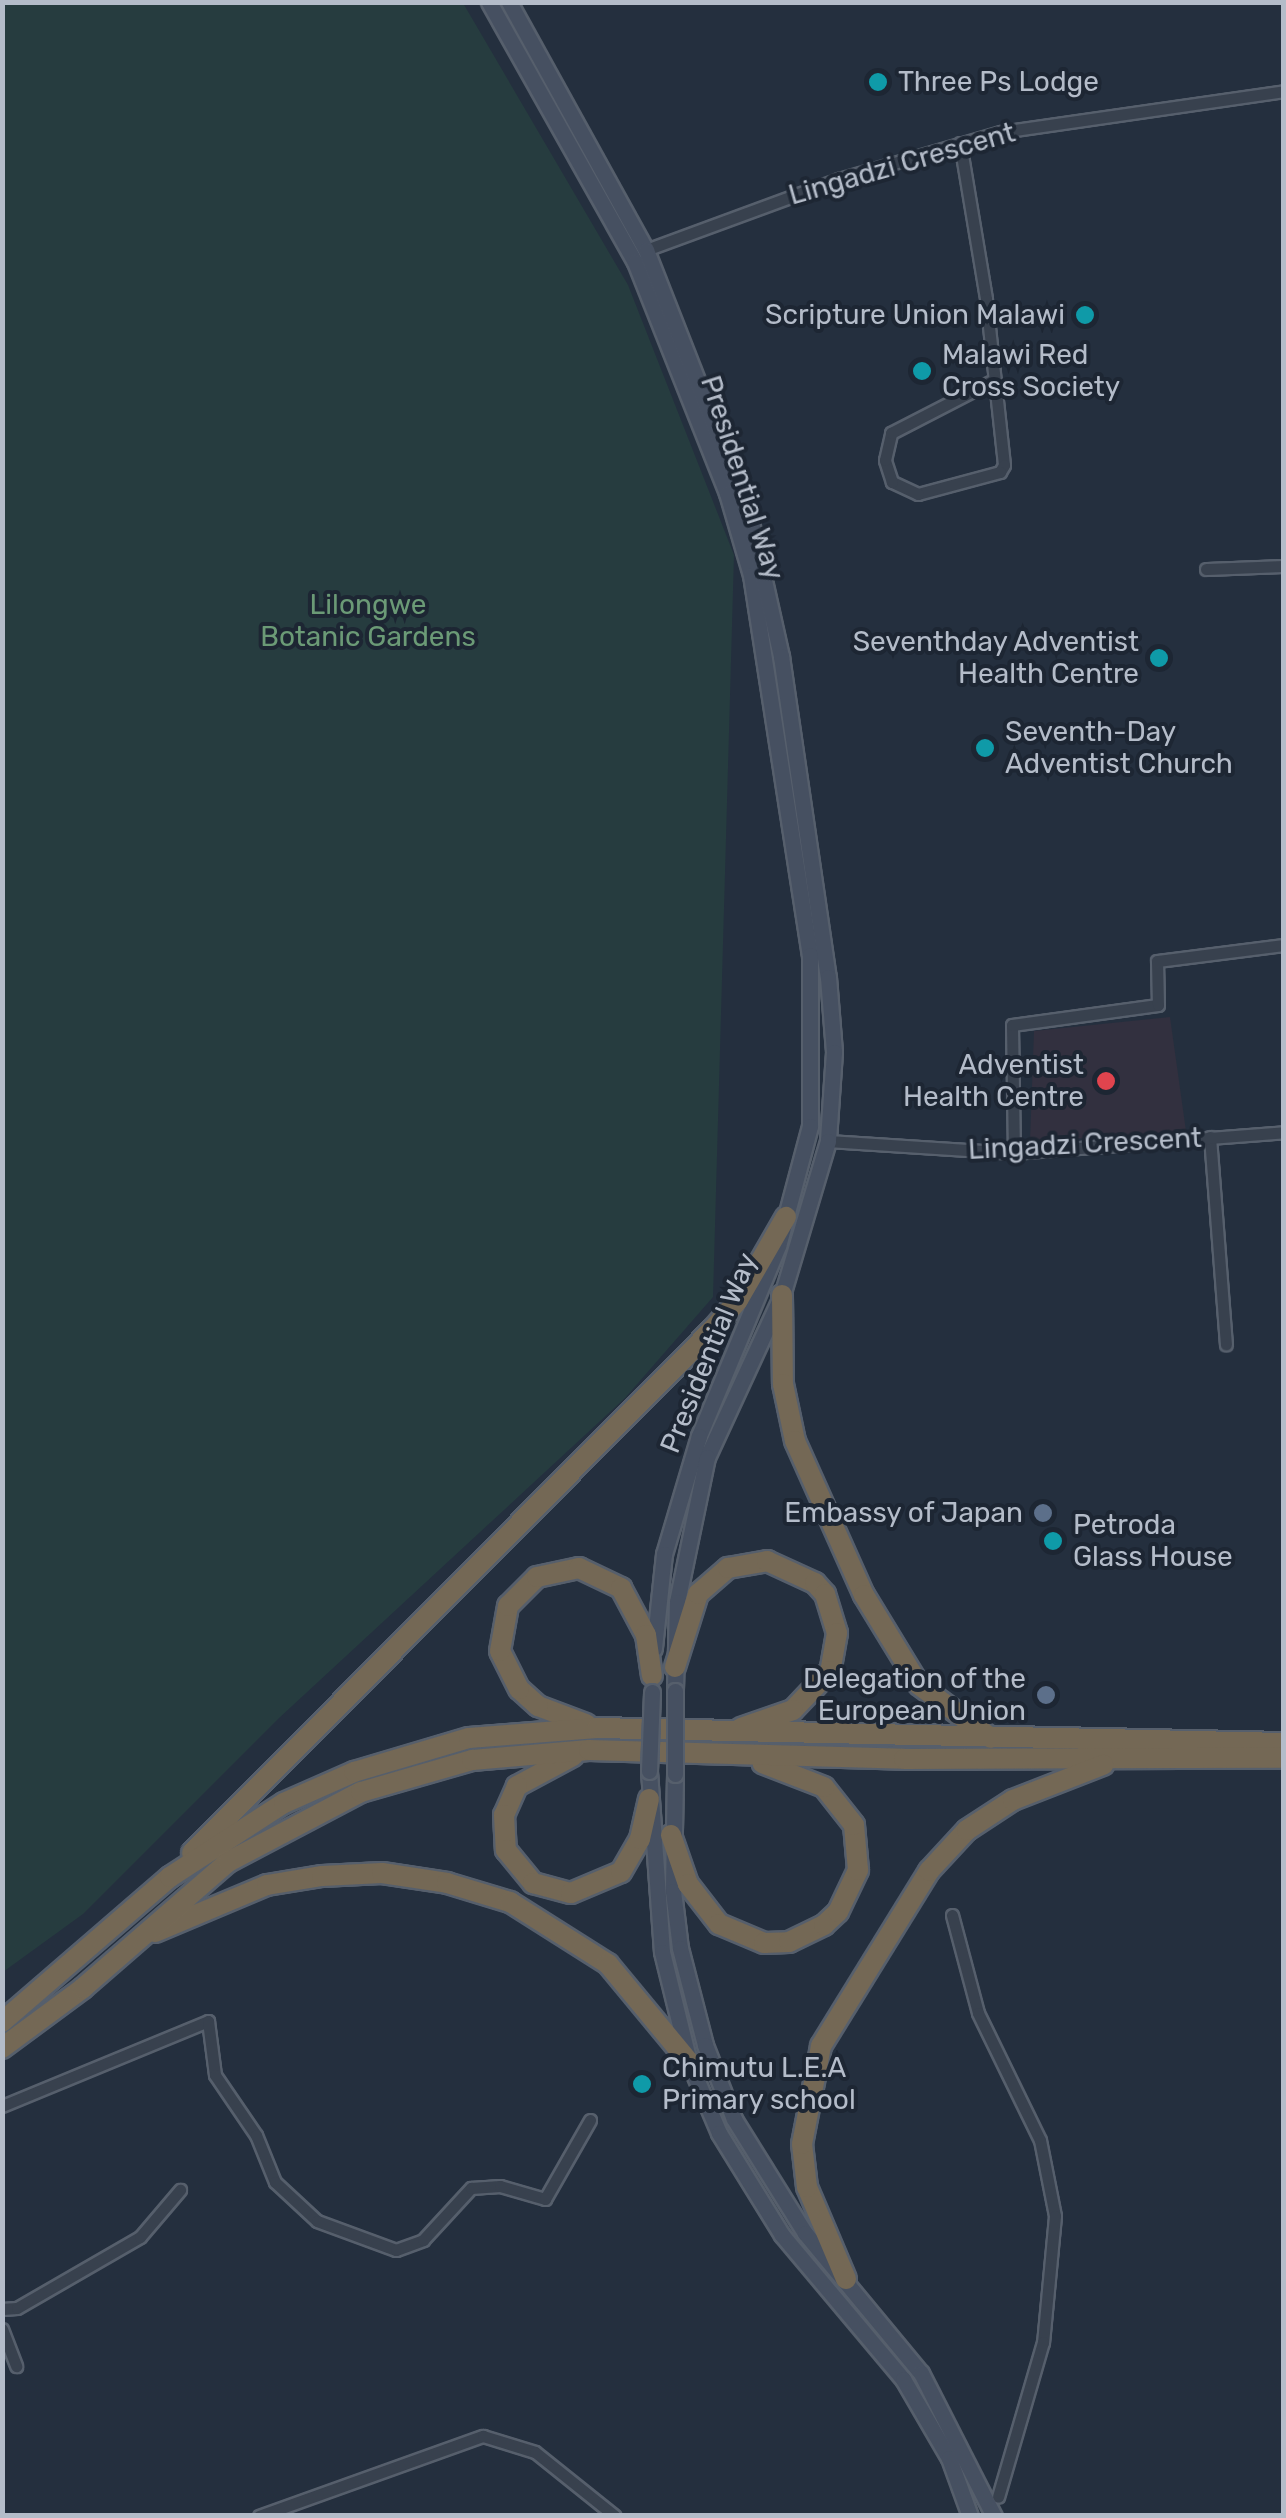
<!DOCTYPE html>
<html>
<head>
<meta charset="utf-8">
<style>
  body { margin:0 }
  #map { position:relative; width:1286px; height:2518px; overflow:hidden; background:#242f3e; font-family:Rubik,sans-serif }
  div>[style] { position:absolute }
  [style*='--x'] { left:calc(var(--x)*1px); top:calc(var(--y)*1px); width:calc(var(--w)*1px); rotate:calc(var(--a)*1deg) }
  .medical>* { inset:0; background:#32303f }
  .green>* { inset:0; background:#263c3f }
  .roads { filter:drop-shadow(2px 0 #565f6c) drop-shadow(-2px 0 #565f6c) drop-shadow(0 2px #565f6c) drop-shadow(0 -2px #565f6c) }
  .street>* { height:11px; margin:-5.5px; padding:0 5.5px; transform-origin:5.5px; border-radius:5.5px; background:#38414e }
  .secondary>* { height:15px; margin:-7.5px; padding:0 7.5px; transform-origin:7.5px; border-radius:7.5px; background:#465061 }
  .highway>* { height:20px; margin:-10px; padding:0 10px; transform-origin:10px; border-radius:10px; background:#746855 }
  .bridges { filter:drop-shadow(2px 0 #565f6c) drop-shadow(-2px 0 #565f6c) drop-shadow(0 2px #565f6c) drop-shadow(0 -2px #565f6c) }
  .secondary-bridge>* { height:15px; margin:-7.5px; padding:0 7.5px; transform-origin:7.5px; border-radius:7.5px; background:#465061 }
  .dots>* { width:28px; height:28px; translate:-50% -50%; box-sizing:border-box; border:5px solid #1d2633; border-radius:50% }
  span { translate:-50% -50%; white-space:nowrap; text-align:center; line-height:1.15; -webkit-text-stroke:8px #1d2633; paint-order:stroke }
  .poi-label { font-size:28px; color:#b4bcc9 }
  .left { translate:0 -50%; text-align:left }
  .right { translate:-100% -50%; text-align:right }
  .street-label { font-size:28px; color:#b4bcc9 }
  .park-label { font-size:28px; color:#6b9a76 }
  .frame { position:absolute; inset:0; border:5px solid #b4bcc9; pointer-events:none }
</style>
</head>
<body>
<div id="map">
  <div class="medical">
    <div style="clip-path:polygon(1170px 1017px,1186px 1131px,1030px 1142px,1034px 1031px)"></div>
  </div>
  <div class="green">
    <div style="clip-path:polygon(3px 2px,463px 3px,628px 285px,734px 555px,713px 1297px,625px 1398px,278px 1719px,83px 1914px,3px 1972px)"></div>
  </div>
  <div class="roads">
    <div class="street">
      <div style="--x:960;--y:143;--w:158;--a:80.5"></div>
      <div style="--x:986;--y:299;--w:167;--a:83.8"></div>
      <div style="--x:1004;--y:465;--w:8;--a:120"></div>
      <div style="--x:1000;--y:472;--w:85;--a:165"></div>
      <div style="--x:918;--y:494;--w:29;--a:-155"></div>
      <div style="--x:892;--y:482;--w:23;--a:-108"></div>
      <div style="--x:885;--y:460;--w:28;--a:-77"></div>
      <div style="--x:891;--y:433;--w:116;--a:-27.2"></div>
      <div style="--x:646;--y:250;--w:206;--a:-20.2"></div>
      <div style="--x:839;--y:179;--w:169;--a:-16.2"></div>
      <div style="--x:1001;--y:132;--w:286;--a:-8.2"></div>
      <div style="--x:1206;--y:569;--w:78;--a:-2.2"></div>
      <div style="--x:1210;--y:1137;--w:208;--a:85.6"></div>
      <div style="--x:828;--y:1141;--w:186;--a:3.7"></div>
      <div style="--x:1014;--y:1153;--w:271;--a:-4.4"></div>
      <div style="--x:1014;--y:1153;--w:128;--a:-90.9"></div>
      <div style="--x:1012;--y:1025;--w:147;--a:-7.8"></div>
      <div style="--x:1158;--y:1005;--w:44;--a:-91.3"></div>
      <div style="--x:1157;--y:961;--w:128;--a:-7.2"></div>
      <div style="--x:952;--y:1915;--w:101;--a:75.1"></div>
      <div style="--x:978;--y:2013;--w:141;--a:64"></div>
      <div style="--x:1040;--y:2140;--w:77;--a:78.8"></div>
      <div style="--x:1055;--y:2216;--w:127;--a:95.4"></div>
      <div style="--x:1043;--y:2342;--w:161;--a:106.2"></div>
      <div style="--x:2;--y:2106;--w:223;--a:-22.4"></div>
      <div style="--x:208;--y:2021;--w:54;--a:82.6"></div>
      <div style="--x:215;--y:2075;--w:73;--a:55.7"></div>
      <div style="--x:256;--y:2135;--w:51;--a:68"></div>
      <div style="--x:275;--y:2182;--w:57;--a:42.9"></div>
      <div style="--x:317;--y:2221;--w:84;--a:20.2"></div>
      <div style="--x:396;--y:2250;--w:29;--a:-20"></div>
      <div style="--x:423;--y:2240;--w:71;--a:-47.3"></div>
      <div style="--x:471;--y:2188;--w:29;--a:-4"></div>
      <div style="--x:500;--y:2186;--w:47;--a:16.1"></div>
      <div style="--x:545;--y:2199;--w:91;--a:-60.3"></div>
      <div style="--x:2;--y:2309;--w:15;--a:-4"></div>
      <div style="--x:17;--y:2308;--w:142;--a:-30"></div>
      <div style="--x:140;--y:2237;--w:62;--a:-49.6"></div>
      <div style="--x:2;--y:2329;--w:40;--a:69"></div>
      <div style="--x:259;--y:2516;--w:238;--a:-19.7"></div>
      <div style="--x:483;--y:2436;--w:54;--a:17.1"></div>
      <div style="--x:535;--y:2452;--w:102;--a:38.7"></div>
    </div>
    <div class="secondary">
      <div style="--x:489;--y:2;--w:298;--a:60.7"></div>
      <div style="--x:635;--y:262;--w:249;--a:68.3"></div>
      <div style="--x:727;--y:493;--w:85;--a:73.7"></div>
      <div style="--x:751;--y:575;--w:385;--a:81.2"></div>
      <div style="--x:810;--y:955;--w:171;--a:90"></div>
      <div style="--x:810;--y:1126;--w:124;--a:104.9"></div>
      <div style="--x:778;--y:1246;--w:206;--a:112.6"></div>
      <div style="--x:699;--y:1436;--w:123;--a:106.5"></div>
      <div style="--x:664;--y:1554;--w:95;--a:96.1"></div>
      <div style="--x:509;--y:2;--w:283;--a:61.1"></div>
      <div style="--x:646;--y:250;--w:282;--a:68.6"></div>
      <div style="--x:749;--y:513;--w:147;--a:77.4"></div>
      <div style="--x:781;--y:656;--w:324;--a:81.7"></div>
      <div style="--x:828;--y:977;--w:75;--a:85.4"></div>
      <div style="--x:834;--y:1052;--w:89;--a:93.9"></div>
      <div style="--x:828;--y:1141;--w:161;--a:106.6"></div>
      <div style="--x:782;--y:1295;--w:179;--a:114.8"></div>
      <div style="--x:707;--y:1457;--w:148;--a:101.7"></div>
      <div style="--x:677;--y:1602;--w:89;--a:91.3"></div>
      <div style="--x:649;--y:1771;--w:181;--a:85.9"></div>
      <div style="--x:662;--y:1952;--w:113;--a:76.2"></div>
      <div style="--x:689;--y:2062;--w:77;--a:67.1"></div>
      <div style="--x:719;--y:2133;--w:120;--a:58.3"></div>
      <div style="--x:782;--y:2235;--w:188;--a:50"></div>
      <div style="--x:903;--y:2379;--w:91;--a:59.8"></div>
      <div style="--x:949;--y:2458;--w:62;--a:70.1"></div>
      <div style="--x:675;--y:1774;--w:117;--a:91"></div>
      <div style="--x:673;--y:1891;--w:57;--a:83"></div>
      <div style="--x:680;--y:1948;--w:100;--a:75.5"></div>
      <div style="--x:705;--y:2045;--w:79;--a:68.6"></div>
      <div style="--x:734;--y:2119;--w:134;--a:58.1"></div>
      <div style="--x:805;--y:2233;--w:182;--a:50.4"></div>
      <div style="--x:921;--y:2373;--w:161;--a:63"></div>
    </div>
    <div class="highway">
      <div style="--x:782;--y:1295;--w:89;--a:89.4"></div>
      <div style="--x:783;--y:1384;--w:58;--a:78.1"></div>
      <div style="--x:795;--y:1441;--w:169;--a:65.9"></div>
      <div style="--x:864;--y:1595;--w:105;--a:58.6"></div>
      <div style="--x:919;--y:1685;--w:89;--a:36.4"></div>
      <div style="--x:675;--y:1667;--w:77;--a:-72.5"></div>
      <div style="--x:698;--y:1594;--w:40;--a:-41"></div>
      <div style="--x:728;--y:1568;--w:40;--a:-10"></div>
      <div style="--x:767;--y:1561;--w:53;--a:24.6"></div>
      <div style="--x:815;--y:1583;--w:15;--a:48"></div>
      <div style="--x:825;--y:1594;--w:41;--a:72.9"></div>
      <div style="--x:837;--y:1633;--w:39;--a:100"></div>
      <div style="--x:830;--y:1671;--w:54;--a:133.5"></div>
      <div style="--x:793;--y:1710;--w:55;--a:160.9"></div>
      <div style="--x:586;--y:1724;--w:51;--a:-159.4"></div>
      <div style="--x:538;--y:1706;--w:25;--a:-138"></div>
      <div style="--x:519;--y:1689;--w:42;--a:-116.6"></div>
      <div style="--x:500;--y:1651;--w:46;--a:-79.9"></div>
      <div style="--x:508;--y:1606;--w:41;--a:-45"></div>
      <div style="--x:537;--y:1577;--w:43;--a:-12.1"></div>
      <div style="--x:579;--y:1568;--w:47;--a:25.5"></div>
      <div style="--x:621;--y:1588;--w:53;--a:62"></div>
      <div style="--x:646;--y:1635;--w:41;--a:81.7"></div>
      <div style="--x:573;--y:1756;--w:64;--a:151.8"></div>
      <div style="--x:517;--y:1786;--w:32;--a:114"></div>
      <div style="--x:504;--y:1815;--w:35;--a:87"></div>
      <div style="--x:506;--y:1850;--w:43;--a:50.7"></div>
      <div style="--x:533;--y:1883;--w:39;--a:15"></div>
      <div style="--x:571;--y:1893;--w:54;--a:-22.8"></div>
      <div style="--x:621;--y:1872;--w:38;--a:-60"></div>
      <div style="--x:640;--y:1839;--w:41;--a:-77.3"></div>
      <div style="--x:671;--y:1835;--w:52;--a:70.9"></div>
      <div style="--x:688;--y:1884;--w:51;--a:52.2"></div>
      <div style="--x:719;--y:1924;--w:49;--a:22.9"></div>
      <div style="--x:764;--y:1943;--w:25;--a:-2"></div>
      <div style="--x:789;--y:1942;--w:39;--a:-26"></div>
      <div style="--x:824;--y:1925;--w:19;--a:-43"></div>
      <div style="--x:838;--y:1912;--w:47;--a:-64.5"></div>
      <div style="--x:858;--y:1870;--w:45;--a:-95.1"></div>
      <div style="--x:854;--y:1825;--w:48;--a:-128.3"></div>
      <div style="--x:824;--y:1787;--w:66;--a:-158.8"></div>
      <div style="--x:192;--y:1853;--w:739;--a:-45.16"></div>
      <div style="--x:713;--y:1329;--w:38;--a:-49"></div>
      <div style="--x:738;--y:1300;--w:96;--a:-60"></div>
      <div style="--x:155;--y:1932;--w:121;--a:-22.8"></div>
      <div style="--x:267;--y:1885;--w:56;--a:-9.3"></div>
      <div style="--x:322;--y:1876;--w:60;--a:-2.9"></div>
      <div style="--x:382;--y:1873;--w:66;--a:8.7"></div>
      <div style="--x:447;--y:1883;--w:66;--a:16.8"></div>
      <div style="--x:510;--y:1902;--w:116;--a:32.3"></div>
      <div style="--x:608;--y:1964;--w:127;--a:50.4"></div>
      <div style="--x:2;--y:2022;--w:222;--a:-40.8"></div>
      <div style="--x:170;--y:1877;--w:136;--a:-33"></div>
      <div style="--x:284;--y:1803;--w:77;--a:-23.9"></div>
      <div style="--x:354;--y:1772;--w:120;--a:-16.5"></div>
      <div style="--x:469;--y:1738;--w:128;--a:-4.5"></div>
      <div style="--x:597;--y:1728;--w:687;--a:1.25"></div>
      <div style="--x:2;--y:2048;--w:101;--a:-36.5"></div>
      <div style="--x:83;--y:1988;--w:192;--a:-41"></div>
      <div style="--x:228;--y:1862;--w:150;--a:-27.8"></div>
      <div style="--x:361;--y:1792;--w:116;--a:-16.1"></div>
      <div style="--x:472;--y:1760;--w:117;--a:-4.9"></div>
      <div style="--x:589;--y:1750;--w:315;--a:1.6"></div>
      <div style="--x:904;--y:1759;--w:380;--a:-0.2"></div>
      <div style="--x:846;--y:2279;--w:100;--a:-113"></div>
      <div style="--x:807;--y:2187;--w:43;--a:-96.6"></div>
      <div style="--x:802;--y:2144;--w:100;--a:-79"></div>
      <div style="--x:821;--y:2046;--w:206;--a:-58.3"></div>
      <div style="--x:929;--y:1871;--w:56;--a:-47.2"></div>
      <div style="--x:967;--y:1830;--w:55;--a:-33.1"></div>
      <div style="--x:1013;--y:1800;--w:97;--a:-21.3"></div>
    </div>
  </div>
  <div class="bridges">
    <div class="secondary-bridge">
      <div style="--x:649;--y:1771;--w:79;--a:-87.8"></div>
      <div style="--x:675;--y:1774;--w:83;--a:-90"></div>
    </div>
  </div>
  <div class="dots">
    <div style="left:878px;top:82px;background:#0f9aa8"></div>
    <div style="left:1085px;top:315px;background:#0f9aa8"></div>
    <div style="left:922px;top:371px;background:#0f9aa8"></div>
    <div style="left:1159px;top:658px;background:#0f9aa8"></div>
    <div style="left:985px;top:748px;background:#0f9aa8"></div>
    <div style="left:1106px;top:1081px;background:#e0444e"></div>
    <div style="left:1043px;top:1513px;background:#5c6f8a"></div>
    <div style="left:1053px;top:1541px;background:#0f9aa8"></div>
    <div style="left:1046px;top:1695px;background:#5c6f8a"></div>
    <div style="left:642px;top:2084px;background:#0f9aa8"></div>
  </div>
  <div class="poi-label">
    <span class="left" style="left:898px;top:82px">Three Ps Lodge</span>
    <span class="right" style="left:1065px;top:315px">Scripture Union Malawi</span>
    <span class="left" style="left:942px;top:371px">Malawi Red<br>Cross Society</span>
    <span class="right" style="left:1139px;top:658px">Seventhday Adventist<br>Health Centre</span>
    <span class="left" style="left:1005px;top:748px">Seventh-Day<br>Adventist Church</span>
    <span class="right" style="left:1084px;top:1081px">Adventist<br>Health Centre</span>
    <span class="right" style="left:1023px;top:1513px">Embassy of Japan</span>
    <span class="left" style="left:1073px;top:1541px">Petroda<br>Glass House</span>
    <span class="right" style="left:1026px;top:1695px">Delegation of the<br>European Union</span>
    <span class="left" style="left:662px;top:2084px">Chimutu L.E.A<br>Primary school</span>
  </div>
  <div class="street-label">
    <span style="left:902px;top:164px;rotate:-16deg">Lingadzi Crescent</span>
    <span style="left:742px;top:478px;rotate:72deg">Presidential Way</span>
    <span style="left:1085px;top:1144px;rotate:-3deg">Lingadzi Crescent</span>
    <span style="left:709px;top:1353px;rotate:-68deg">Presidential Way</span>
  </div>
  <div class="park-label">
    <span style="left:368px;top:621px">Lilongwe<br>Botanic Gardens</span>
  </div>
  <div class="frame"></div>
</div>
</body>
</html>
